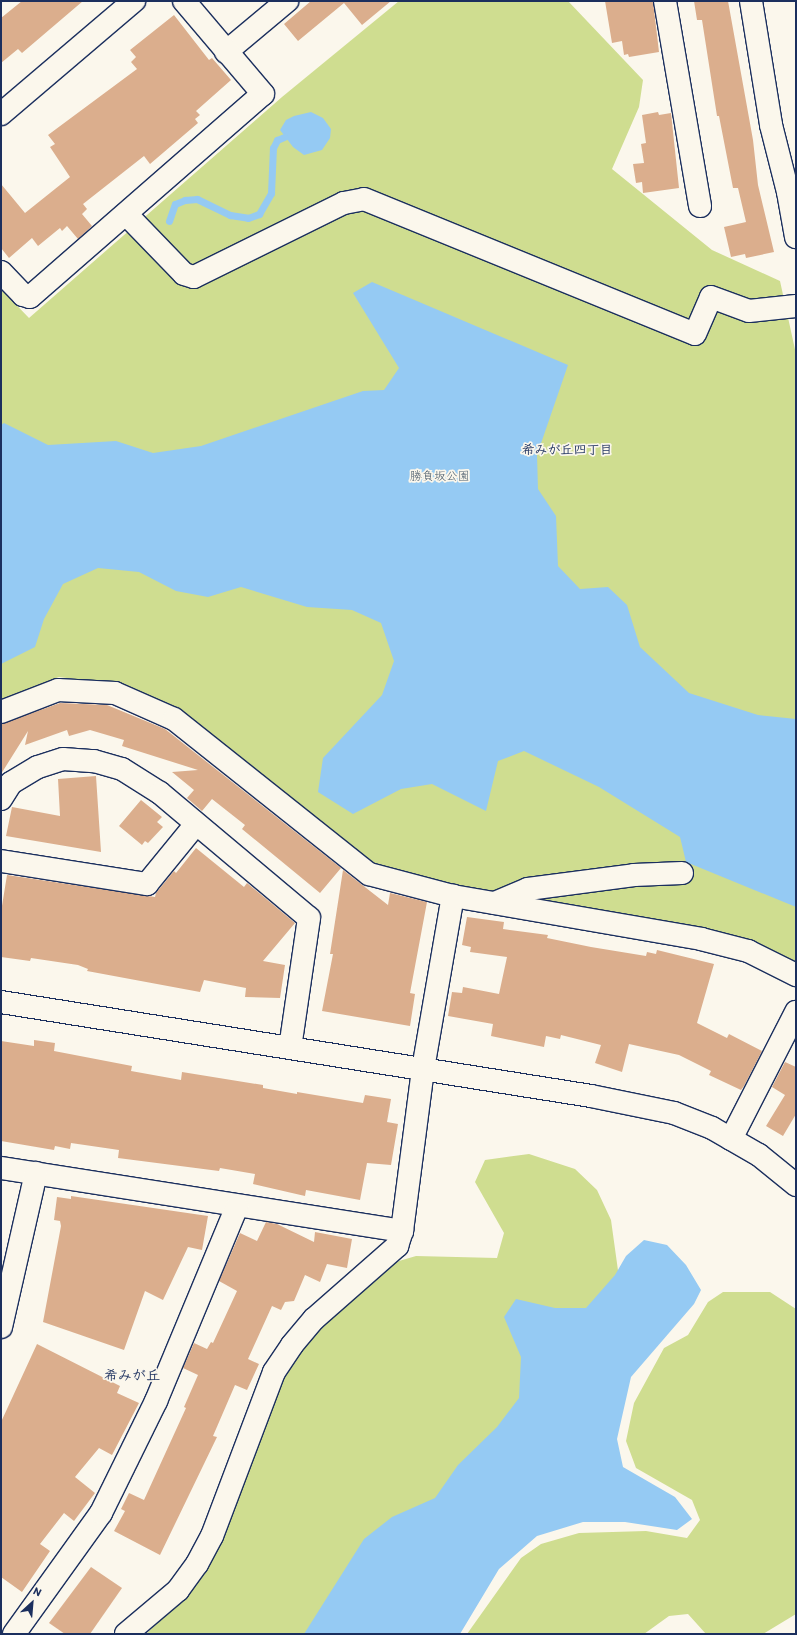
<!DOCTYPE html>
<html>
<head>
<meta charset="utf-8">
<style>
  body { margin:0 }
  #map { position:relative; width:797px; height:1635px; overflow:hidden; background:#fbf7ec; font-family:Itim,"Klee One",sans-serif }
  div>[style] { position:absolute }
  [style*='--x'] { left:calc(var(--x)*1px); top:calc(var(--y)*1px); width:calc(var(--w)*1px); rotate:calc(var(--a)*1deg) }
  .green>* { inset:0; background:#cfdd90 }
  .water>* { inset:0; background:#95caf3 }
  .stream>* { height:7px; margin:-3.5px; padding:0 3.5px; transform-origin:3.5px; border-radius:3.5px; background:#95caf3 }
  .building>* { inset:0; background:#dbae8d }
  .roads { filter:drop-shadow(1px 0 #1b2f5e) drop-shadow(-1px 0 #1b2f5e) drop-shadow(0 1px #1b2f5e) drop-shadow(0 -1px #1b2f5e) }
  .minor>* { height:22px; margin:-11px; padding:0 11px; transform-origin:11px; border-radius:11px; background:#fbf7ec }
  span { translate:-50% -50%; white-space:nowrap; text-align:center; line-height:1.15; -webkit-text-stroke:3.5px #fbf7ec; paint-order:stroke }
  .park-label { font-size:12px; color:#485a6a }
  .neighbourhood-label { font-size:13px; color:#1b2f5e; font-weight:700 }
  .quarter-label { font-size:14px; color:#1b2f5e; font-weight:700 }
  .frame { position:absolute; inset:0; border:2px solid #1b2f5e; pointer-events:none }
  .north { position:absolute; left:12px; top:1583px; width:40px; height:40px; -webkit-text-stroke:3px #fbf7ec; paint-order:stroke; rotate:26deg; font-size:11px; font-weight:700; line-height:16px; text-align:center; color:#1b2f5e }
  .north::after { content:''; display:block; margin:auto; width:14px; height:18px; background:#1b2f5e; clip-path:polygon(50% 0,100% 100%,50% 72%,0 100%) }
</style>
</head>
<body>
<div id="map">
  <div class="green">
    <div style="clip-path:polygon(399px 1px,568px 1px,643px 80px,639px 107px,612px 169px,712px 250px,780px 281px,796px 354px,796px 964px,759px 947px,702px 928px,460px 886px,367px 865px,122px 685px,59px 677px,1px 699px,1px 289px,29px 318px,282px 97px)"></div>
    <div style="clip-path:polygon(529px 1154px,575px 1169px,597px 1190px,611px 1220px,621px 1292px,537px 1381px,324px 1634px,146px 1634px,188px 1594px,284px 1371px,304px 1344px,360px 1289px,399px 1261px,416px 1256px,497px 1258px,504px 1233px,475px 1182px,485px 1160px)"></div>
    <div style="clip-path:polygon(723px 1292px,770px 1292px,796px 1309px,796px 1614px,763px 1634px,706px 1634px,688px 1614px,669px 1616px,644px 1634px,467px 1634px,521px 1558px,541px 1544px,579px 1533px,646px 1531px,687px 1538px,700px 1520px,692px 1500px,636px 1468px,626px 1441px,634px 1403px,664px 1348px,688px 1335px,708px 1302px)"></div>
  </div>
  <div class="water">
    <div style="clip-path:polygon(311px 112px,323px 118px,331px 129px,330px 138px,322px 150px,304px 155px,293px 147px,280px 130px,286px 120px,294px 116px)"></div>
    <div style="clip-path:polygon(372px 282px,568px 365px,537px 455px,538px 489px,556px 516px,558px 566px,580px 589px,608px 587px,627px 605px,640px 647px,689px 693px,758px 715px,796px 719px,796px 907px,686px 862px,680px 837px,599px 787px,524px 751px,498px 761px,486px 811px,432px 784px,401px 789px,353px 814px,318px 792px,323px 758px,382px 695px,394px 661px,381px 623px,352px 610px,307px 607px,241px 587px,208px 597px,176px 591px,139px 572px,98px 568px,63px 584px,44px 619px,35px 647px,1px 664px,1px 425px,4px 423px,48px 445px,116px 441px,153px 453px,201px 446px,363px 391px,384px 390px,399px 368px,353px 293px)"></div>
    <div style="clip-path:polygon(644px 1240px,667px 1245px,686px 1265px,701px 1290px,694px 1304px,631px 1377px,617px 1439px,623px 1467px,675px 1497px,692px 1519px,677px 1530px,625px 1522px,583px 1522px,537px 1536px,499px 1569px,460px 1634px,304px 1634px,364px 1539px,392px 1517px,435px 1498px,458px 1465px,497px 1427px,519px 1398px,521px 1357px,504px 1317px,516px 1299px,555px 1308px,586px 1308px,615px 1275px,626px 1256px)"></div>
  </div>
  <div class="stream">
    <div style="--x:169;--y:221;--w:18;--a:-71"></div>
    <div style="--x:175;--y:204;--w:11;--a:-22"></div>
    <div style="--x:185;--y:200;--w:12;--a:-5"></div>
    <div style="--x:197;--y:199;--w:37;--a:26"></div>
    <div style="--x:230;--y:215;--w:18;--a:9"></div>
    <div style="--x:248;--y:218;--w:12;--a:-20"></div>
    <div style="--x:259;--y:214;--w:24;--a:-60"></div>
    <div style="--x:271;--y:193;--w:45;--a:-87.5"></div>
    <div style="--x:273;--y:148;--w:9;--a:-63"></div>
    <div style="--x:277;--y:140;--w:8;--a:-23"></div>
  </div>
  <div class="building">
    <div style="clip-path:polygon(22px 1px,83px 1px,22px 53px,18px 49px,1px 63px,1px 18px)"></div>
    <div style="clip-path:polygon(311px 1px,391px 1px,362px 25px,344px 3px,298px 41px,284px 24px)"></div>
    <div style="clip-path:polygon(605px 1px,653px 1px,659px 52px,629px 57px,628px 54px,624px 55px,622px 41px,612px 43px)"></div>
    <div style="clip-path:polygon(694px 1px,728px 1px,753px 140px,758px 185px,774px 252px,746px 258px,745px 254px,731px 257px,724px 227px,746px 222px,738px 188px,733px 188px,719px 116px,717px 116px,702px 20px,697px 20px)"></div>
    <div style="clip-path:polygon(174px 15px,209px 60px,212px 58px,231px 80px,196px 111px,200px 115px,195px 119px,198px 123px,150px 164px,144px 156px,83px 204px,87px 209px,82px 214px,92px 226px,78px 239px,67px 226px,62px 231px,60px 228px,38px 246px,32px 238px,9px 258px,1px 248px,1px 184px,25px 213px,70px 177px,50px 147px,55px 144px,48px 135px,137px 69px,131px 62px,136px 57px,130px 50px)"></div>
    <div style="clip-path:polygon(658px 112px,659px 115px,671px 113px,679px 188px,643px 193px,642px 182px,636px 183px,633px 164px,644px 163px,641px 144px,646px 143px,642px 115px)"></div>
    <div style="clip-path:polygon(60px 703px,107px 705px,165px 729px,341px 868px,320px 893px,242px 829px,245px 825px,212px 799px,202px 811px,187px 798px,194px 790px,172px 772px,198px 770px,122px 746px,124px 740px,90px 730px,69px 736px,67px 730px,25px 745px,28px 731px,1px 774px,1px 724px)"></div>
    <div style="clip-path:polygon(96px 776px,101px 852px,6px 836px,12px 807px,60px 816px,58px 779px)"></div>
    <div style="clip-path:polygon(141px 800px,162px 817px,157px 822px,163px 827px,148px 843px,145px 841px,142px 845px,119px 826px)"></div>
    <div style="clip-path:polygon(196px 848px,244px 887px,247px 883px,295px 923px,263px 961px,285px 965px,280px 998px,245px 997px,246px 988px,204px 980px,200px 992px,87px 971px,88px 969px,78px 965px,31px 958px,30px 961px,1px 957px,1px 912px,7px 875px,155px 897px,156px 893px,174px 871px,176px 873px)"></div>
    <div style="clip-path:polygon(343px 870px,388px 905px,390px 893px,427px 902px,410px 993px,415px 994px,410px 1026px,322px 1011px,333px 954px,330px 954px)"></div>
    <div style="clip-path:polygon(467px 917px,504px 922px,503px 929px,548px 935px,547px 938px,591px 947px,646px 956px,647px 952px,656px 954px,657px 950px,714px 964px,697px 1023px,727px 1038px,729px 1034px,762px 1051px,744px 1086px,741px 1090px,709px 1075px,711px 1071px,679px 1055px,629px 1044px,622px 1072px,595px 1063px,601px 1045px,561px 1035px,560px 1039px,546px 1036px,544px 1047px,491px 1036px,493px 1024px,448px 1016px,452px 992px,462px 993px,463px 987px,499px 994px,507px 957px,470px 952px,471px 947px,462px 945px)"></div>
    <div style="clip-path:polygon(34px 1040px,55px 1043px,54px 1051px,132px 1066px,131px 1071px,181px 1080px,182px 1072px,263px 1085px,263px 1088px,297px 1094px,297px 1092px,363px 1103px,365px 1095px,391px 1099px,387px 1122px,398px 1124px,391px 1165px,367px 1163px,360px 1200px,306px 1190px,305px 1196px,253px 1184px,255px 1174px,220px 1168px,219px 1171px,118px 1158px,119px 1150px,71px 1143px,70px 1149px,55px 1146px,54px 1150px,1px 1141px,1px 1041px,34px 1046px)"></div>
    <div style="clip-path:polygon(785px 1062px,796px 1067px,796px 1114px,783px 1136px,766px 1126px,785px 1095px,772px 1087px)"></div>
    <div style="clip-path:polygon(71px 1196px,208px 1216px,202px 1250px,188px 1247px,163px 1300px,145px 1291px,124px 1350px,43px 1322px,61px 1226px,60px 1221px,54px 1220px,57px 1197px,71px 1199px)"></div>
    <div style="clip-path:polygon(266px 1222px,277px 1224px,314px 1242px,315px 1232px,352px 1239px,347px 1268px,327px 1264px,320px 1282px,305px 1275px,294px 1301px,285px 1302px,281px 1310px,272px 1306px,248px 1359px,259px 1364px,247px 1390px,235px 1385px,213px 1436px,217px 1437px,160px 1555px,114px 1531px,125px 1511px,121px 1509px,129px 1493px,144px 1500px,186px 1408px,184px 1407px,198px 1375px,183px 1368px,194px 1343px,207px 1349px,211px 1342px,213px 1343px,237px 1291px,219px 1281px,240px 1233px,257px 1241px)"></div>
    <div style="clip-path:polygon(37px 1344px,120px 1386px,117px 1393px,139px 1403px,112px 1455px,99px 1448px,75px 1477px,95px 1493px,74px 1521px,64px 1513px,40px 1544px,50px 1551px,22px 1592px,1px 1577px,1px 1422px)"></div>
    <div style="clip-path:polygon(91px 1567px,122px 1588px,90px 1634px,65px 1634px,49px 1623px)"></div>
  </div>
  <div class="roads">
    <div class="minor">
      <div style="--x:665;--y:1;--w:208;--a:80.3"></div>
      <div style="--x:751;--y:1;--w:126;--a:80.8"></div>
      <div style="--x:771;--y:125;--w:69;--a:75.8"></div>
      <div style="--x:788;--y:192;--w:46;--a:79.9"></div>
      <div style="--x:226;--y:52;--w:80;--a:-39.9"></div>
      <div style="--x:1;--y:114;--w:175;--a:-40.4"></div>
      <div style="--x:126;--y:214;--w:83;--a:46"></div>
      <div style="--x:184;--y:274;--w:10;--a:17"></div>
      <div style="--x:194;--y:277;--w:167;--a:-26.3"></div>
      <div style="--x:344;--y:203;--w:20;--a:-11"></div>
      <div style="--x:364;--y:199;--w:357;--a:22.2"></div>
      <div style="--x:695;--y:334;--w:40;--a:-66.6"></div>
      <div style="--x:711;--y:297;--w:40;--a:20.2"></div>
      <div style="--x:749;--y:311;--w:47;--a:-6.1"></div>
      <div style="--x:1;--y:272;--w:32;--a:46"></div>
      <div style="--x:23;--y:295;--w:7;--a:16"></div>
      <div style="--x:30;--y:297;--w:309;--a:-41.1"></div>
      <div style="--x:263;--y:94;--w:122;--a:-130.3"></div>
      <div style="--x:1;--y:712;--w:61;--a:-21.1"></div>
      <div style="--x:58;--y:690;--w:57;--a:3"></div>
      <div style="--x:115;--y:693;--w:64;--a:23.8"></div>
      <div style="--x:174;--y:719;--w:249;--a:38.5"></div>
      <div style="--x:369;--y:874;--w:87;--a:14.7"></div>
      <div style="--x:1;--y:799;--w:19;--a:-58"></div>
      <div style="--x:11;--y:783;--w:31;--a:-31"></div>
      <div style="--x:38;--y:767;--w:26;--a:-18"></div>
      <div style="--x:63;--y:759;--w:31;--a:4"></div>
      <div style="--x:94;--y:761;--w:29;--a:16"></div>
      <div style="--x:122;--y:769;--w:45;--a:32.3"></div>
      <div style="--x:160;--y:793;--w:194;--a:40"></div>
      <div style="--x:309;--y:918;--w:131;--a:98.3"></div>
      <div style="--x:1;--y:861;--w:148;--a:9"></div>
      <div style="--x:147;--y:884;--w:77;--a:-50.8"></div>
      <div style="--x:495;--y:903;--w:36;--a:-23"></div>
      <div style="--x:528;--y:889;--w:107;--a:-7.5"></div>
      <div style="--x:634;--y:875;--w:48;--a:-2.4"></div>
      <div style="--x:1;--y:1002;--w:597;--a:9.05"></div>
      <div style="--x:591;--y:1096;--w:85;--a:11.6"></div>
      <div style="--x:674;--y:1113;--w:41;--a:21.5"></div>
      <div style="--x:712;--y:1128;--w:54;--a:29.9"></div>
      <div style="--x:759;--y:1155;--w:48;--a:39"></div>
      <div style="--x:731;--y:1139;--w:143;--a:-62.9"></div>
      <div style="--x:1;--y:1168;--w:406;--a:8.9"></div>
      <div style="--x:402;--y:1231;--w:163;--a:-82.6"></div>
      <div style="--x:423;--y:1069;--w:176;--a:-80.2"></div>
      <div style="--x:453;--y:896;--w:252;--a:9.8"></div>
      <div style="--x:701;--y:939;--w:49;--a:14.3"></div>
      <div style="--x:748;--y:951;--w:54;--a:26.6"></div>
      <div style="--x:1;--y:1327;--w:158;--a:-77.2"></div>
      <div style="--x:14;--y:1634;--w:149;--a:-54.3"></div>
      <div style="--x:101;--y:1513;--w:125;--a:-63.8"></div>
      <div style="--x:156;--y:1401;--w:211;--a:-67.4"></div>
      <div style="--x:126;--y:1634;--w:68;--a:-40.2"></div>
      <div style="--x:178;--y:1590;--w:32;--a:-54"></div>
      <div style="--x:197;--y:1564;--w:32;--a:-62"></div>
      <div style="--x:212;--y:1536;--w:175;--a:-69.3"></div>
      <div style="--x:274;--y:1372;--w:32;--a:-56"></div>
      <div style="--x:292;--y:1345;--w:34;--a:-50"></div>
      <div style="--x:314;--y:1319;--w:111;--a:-41.3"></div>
      <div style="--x:397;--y:1246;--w:16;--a:-72"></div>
    </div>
  </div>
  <div class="park-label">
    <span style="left:440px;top:477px">勝負坂公園</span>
  </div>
  <div class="neighbourhood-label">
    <span style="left:567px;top:450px">希みが丘四丁目</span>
  </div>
  <div class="quarter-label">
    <span style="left:132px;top:1376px">希みが丘</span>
  </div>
  <div class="frame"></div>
  <div class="north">N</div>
</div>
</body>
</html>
